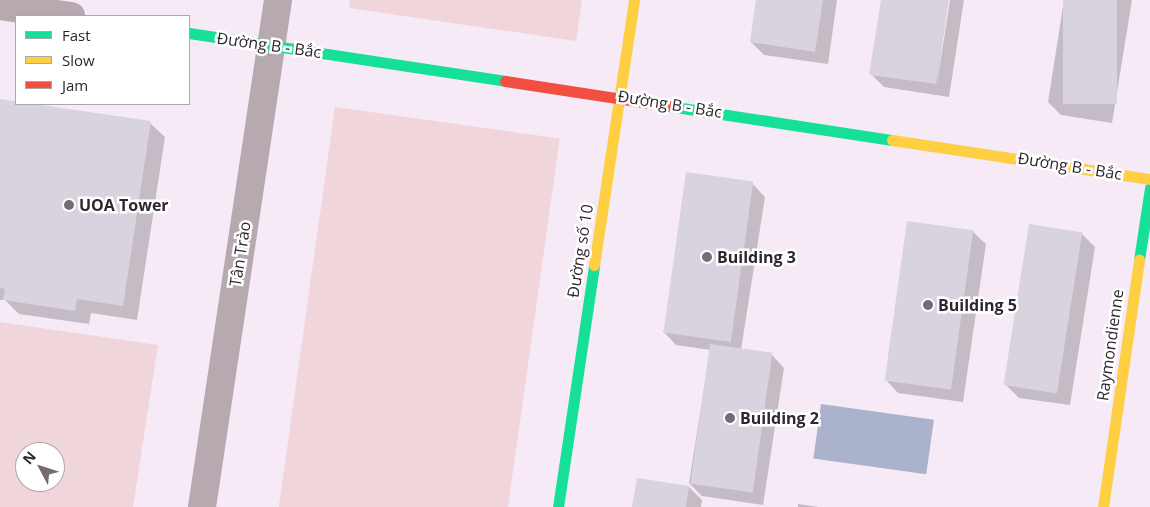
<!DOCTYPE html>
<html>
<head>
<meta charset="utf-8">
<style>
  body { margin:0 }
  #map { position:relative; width:1150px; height:507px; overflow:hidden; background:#f6eaf7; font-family:"Open Sans",sans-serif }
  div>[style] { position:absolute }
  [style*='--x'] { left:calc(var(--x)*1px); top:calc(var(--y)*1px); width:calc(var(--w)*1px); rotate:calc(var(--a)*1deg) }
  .green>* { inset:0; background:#f0d6da; transform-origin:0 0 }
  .water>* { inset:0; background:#aab2cc; transform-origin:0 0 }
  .shadow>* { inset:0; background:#0003 }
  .building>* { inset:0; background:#d9d2df; transform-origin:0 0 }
  .street>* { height:28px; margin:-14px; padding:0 14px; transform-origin:14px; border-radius:14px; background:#b7a9b0 }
  .fast>* { height:11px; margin:-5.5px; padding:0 5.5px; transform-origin:5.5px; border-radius:5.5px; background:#16e098 }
  .slow>* { height:11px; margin:-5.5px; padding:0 5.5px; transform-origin:5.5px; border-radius:5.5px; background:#ffcf43 }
  .jam>* { height:11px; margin:-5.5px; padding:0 5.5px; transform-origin:5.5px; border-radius:5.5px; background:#f24e42 }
  .dots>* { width:14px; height:14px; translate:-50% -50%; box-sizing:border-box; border:2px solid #fff; border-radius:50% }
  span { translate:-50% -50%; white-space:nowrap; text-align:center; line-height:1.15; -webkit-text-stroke:5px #fff; paint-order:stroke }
  .street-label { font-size:16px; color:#2e262f }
  .poi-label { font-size:16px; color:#2e262f; font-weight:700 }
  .left { translate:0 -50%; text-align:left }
  .legend { position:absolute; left:15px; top:15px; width:175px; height:90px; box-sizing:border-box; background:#fff; border:1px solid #aba8ac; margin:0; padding:6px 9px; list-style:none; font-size:15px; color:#2e262f }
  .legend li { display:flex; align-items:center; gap:10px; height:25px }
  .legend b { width:25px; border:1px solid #aba8ac }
  .north { position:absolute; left:15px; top:442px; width:50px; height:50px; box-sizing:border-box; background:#fff; border:1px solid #aba8ac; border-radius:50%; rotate:310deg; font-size:14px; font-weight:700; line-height:20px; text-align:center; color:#2e262f }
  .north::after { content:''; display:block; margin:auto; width:18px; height:22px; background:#746b75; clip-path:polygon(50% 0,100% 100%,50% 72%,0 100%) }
</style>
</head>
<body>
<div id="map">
  <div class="green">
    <div style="clip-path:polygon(350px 0,582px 0,576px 41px,349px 8px)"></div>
    <div style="left:335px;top:107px;width:227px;height:404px;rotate:8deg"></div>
    <div style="clip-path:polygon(evenodd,0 322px,158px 345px,133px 507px,0 507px,0 322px,25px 452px,55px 452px,55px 482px,25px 482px,25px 452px)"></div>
  </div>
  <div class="water">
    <div style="left:821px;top:404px;width:114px;height:55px;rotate:8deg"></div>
  </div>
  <div class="shadow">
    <div style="clip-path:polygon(757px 0,837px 0,828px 64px,764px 55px,751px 42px)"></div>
    <div style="clip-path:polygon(882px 0,948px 0,936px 91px,950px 0,964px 0,949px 97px,884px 87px,871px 74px)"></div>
    <div style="clip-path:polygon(1064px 0,1132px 0,1112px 123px,1061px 115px,1048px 102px)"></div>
    <div style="clip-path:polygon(0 101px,150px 123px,165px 137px,137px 320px,91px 313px,89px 324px,19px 314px,5px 300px,0 300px)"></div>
    <div style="clip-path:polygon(752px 183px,765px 197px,741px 350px,771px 354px,784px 368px,763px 505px,702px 496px,689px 483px,710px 350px,676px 345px,663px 331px)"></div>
    <div style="clip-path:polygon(972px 231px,986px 244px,963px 402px,898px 393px,885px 379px)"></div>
    <div style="clip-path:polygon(1082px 234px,1095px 247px,1070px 405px,1019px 398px,1005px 384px)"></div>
    <div style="clip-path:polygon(689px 487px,702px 500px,701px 507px,633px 507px)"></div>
    <div style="clip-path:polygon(798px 504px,819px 507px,798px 507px)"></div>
  </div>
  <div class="building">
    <div style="clip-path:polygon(756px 0,823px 0,815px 52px,750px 42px)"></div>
    <div style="clip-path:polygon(881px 0,949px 0,936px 84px,869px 75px)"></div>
    <div style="left:1063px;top:0;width:54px;height:104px"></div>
    <div style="clip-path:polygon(0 99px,151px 121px,123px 306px,77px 299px,75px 311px,3px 300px,5px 289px,0 288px)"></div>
    <div style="left:686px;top:172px;width:68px;height:162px;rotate:8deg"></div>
    <div style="left:907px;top:221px;width:67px;height:161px;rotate:8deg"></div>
    <div style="left:1029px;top:224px;width:54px;height:163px;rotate:9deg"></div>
    <div style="left:710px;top:344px;width:63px;height:141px;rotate:8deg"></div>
    <div style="clip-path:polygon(637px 478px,689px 486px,686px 507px,632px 507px)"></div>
  </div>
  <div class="street">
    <div style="--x:0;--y:6;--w:72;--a:8"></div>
    <div style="--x:202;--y:507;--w:513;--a:-81.47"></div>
  </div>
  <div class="fast">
    <div style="--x:189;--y:33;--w:320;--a:8.6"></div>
    <div style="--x:669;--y:106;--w:226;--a:8.7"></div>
    <div style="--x:1139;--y:260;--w:73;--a:-81.3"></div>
    <div style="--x:558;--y:507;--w:245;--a:-81.5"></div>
  </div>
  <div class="slow">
    <div style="--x:892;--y:140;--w:261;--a:8.6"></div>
    <div style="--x:594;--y:265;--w:268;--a:-81.4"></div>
    <div style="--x:1103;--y:507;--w:250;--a:-81.7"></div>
  </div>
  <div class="jam">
    <div style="--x:505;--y:81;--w:166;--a:8.7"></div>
  </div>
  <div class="dots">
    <div style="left:69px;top:205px;background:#746b75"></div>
    <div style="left:707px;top:257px;background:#746b75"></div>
    <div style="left:928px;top:305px;background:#746b75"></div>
    <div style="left:730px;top:418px;background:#746b75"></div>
  </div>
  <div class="street-label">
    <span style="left:269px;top:45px;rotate:8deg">Đường B - Bắc</span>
    <span style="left:670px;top:104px;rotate:9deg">Đường B - Bắc</span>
    <span style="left:1070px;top:166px;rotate:9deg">Đường B - Bắc</span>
    <span style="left:580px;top:251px;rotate:-81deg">Đường số 10</span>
    <span style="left:240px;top:254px;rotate:-81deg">Tân Trào</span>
    <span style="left:1110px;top:345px;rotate:-82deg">Raymondienne</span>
  </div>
  <div class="poi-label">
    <span class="left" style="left:79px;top:205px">UOA Tower</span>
    <span class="left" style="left:717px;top:257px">Building 3</span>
    <span class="left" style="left:938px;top:305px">Building 5</span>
    <span class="left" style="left:740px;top:418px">Building 2</span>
  </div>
  <ul class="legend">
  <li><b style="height:6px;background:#16e098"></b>Fast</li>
  <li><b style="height:6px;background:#ffcf43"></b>Slow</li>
  <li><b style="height:6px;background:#f24e42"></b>Jam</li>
  </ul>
  <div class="north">N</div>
</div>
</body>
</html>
